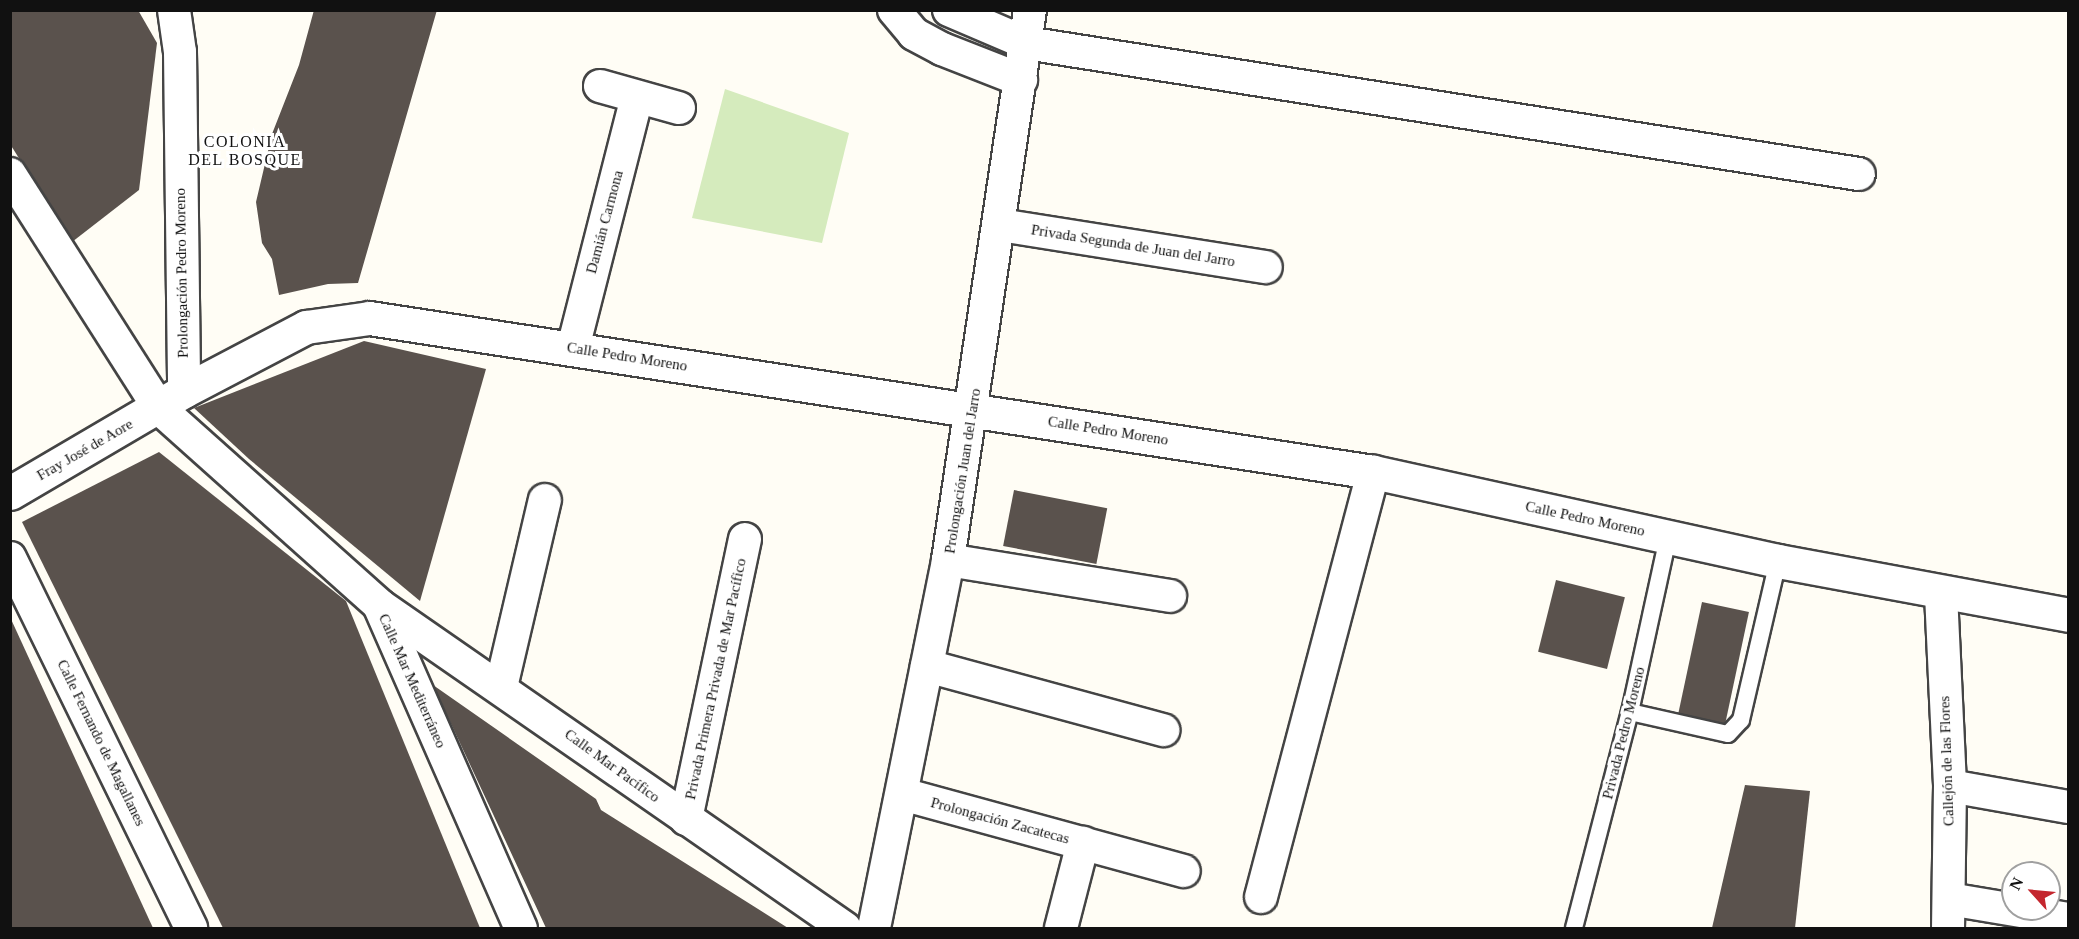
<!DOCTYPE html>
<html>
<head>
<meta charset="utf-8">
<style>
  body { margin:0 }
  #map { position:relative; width:2079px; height:939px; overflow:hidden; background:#fffdf5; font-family:Georgia,serif }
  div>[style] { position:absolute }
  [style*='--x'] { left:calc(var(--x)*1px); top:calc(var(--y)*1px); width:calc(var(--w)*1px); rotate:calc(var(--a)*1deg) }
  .green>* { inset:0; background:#d5ebbd }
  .building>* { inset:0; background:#5a524d; transform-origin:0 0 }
  .roads { filter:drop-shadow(2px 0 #444) drop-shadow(-2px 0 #444) drop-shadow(0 2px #444) drop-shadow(0 -2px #444) }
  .service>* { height:16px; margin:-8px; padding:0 8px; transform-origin:8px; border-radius:8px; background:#fff }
  .minor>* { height:32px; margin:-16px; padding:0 16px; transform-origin:16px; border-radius:16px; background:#fff }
  .tertiary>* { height:33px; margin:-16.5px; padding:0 16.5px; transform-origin:16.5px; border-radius:16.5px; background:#fff }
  span { translate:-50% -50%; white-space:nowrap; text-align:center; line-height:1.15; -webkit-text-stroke:6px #fff; paint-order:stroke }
  .street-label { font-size:15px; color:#111 }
  .neighbourhood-label { font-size:16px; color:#111; letter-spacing:1.5px }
  .frame { position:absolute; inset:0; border:12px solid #111; pointer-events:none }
  .north { position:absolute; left:2001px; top:861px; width:60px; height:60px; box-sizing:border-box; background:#fff; border:2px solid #a0a0a0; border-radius:50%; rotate:297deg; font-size:16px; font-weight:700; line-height:24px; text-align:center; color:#111 }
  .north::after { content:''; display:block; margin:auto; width:21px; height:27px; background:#c4262e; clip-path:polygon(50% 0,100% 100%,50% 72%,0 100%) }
</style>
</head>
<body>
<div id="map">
  <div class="green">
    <div style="clip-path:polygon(725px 89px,849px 133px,822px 243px,692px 218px)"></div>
  </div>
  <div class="building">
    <div style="clip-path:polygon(10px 10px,138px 10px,157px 43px,139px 190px,72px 242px,10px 144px)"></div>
    <div style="clip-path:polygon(314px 10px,437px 10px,358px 283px,328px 284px,279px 295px,272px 259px,262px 243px,256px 202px,272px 134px,299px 65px)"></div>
    <div style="clip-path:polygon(364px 341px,486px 369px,420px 601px,249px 459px,194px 408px)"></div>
    <div style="clip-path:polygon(159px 452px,346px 601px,480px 928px,223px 928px,22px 522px)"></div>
    <div style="left:1014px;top:490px;width:95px;height:57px;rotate:11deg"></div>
    <div style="left:1556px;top:580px;width:71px;height:74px;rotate:14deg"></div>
    <div style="left:1702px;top:602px;width:48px;height:114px;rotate:12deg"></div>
    <div style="clip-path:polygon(10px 617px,153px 928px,10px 928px)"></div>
    <div style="clip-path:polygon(433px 685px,596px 799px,601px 810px,788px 928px,546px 928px)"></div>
    <div style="clip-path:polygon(1745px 785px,1810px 791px,1795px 928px,1712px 928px)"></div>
  </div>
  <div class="roads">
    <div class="service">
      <div style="--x:1630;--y:712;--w:100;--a:12.7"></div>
      <div style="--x:1728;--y:734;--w:19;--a:-47"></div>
      <div style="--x:1741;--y:720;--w:163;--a:-76.9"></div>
      <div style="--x:1574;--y:928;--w:223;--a:-75.5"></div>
      <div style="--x:1630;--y:712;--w:179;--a:-77.7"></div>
    </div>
    <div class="minor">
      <div style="--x:174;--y:10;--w:42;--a:81.9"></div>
      <div style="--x:180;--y:52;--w:339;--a:89.3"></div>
      <div style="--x:894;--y:10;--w:31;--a:50"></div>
      <div style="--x:914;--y:34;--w:32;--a:28"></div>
      <div style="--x:942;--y:49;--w:85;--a:21.4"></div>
      <div style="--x:949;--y:10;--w:84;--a:23.2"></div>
      <div style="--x:1026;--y:43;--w:843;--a:8.94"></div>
      <div style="--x:600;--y:86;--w:82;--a:15.6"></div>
      <div style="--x:10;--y:174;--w:277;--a:57.5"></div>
      <div style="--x:159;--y:408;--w:295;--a:41.8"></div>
      <div style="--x:379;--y:605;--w:353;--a:66.3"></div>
      <div style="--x:1000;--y:225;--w:269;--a:9"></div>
      <div style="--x:573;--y:348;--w:259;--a:-75.7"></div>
      <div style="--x:10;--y:558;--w:412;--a:63.9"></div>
      <div style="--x:948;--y:560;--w:225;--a:9.2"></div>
      <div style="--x:1941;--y:594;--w:192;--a:87.3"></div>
      <div style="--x:1950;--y:786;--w:142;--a:90.8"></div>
      <div style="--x:379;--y:605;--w:567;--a:34.73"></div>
      <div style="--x:927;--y:666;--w:245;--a:15.2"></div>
      <div style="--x:501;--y:687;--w:192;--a:-76.8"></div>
      <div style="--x:1950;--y:786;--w:120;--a:10.1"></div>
      <div style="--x:902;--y:794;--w:292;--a:15.3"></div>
      <div style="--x:686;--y:819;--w:286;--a:-78.1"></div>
      <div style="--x:1261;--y:897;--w:440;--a:-75.2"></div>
      <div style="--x:1949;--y:899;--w:121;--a:9.5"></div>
      <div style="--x:874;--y:928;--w:375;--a:-78.6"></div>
      <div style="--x:948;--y:560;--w:556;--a:-81.52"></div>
      <div style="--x:1061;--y:928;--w:88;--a:-75.5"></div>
    </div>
    <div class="tertiary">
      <div style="--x:10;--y:493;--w:202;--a:-30.4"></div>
      <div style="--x:184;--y:391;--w:138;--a:-27.7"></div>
      <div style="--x:306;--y:327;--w:64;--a:-8.1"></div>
      <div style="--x:369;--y:318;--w:1016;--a:8.72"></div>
      <div style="--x:1373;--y:472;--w:415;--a:12.4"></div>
      <div style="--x:1778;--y:561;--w:295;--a:10.5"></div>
    </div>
  </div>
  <div class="street-label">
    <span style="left:605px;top:222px;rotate:-75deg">Damián Carmona</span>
    <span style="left:1133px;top:246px;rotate:9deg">Privada Segunda de Juan del Jarro</span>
    <span style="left:182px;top:273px;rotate:-91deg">Prolongación Pedro Moreno</span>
    <span style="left:627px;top:357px;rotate:9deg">Calle Pedro Moreno</span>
    <span style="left:1108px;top:431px;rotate:9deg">Calle Pedro Moreno</span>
    <span style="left:85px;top:450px;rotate:-30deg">Fray José de Aore</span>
    <span style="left:963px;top:471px;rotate:-81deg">Prolongación Juan del Jarro</span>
    <span style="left:1585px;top:519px;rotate:12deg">Calle Pedro Moreno</span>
    <span style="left:716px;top:679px;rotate:-78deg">Privada Primera Privada de Mar Pacífico</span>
    <span style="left:412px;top:681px;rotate:66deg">Calle Mar Mediterráneo</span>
    <span style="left:1624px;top:733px;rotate:-76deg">Privada Pedro Moreno</span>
    <span style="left:101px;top:743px;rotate:64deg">Calle Fernando de Magallanes</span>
    <span style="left:1947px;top:761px;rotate:-92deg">Callejón de las Flores</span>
    <span style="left:612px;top:766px;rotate:36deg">Calle Mar Pacífico</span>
    <span style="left:1000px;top:821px;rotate:15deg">Prolongación Zacatecas</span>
  </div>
  <div class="neighbourhood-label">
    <span style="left:245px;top:151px">COLONIA<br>DEL BOSQUE</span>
  </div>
  <div class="frame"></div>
  <div class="north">N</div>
</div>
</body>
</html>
